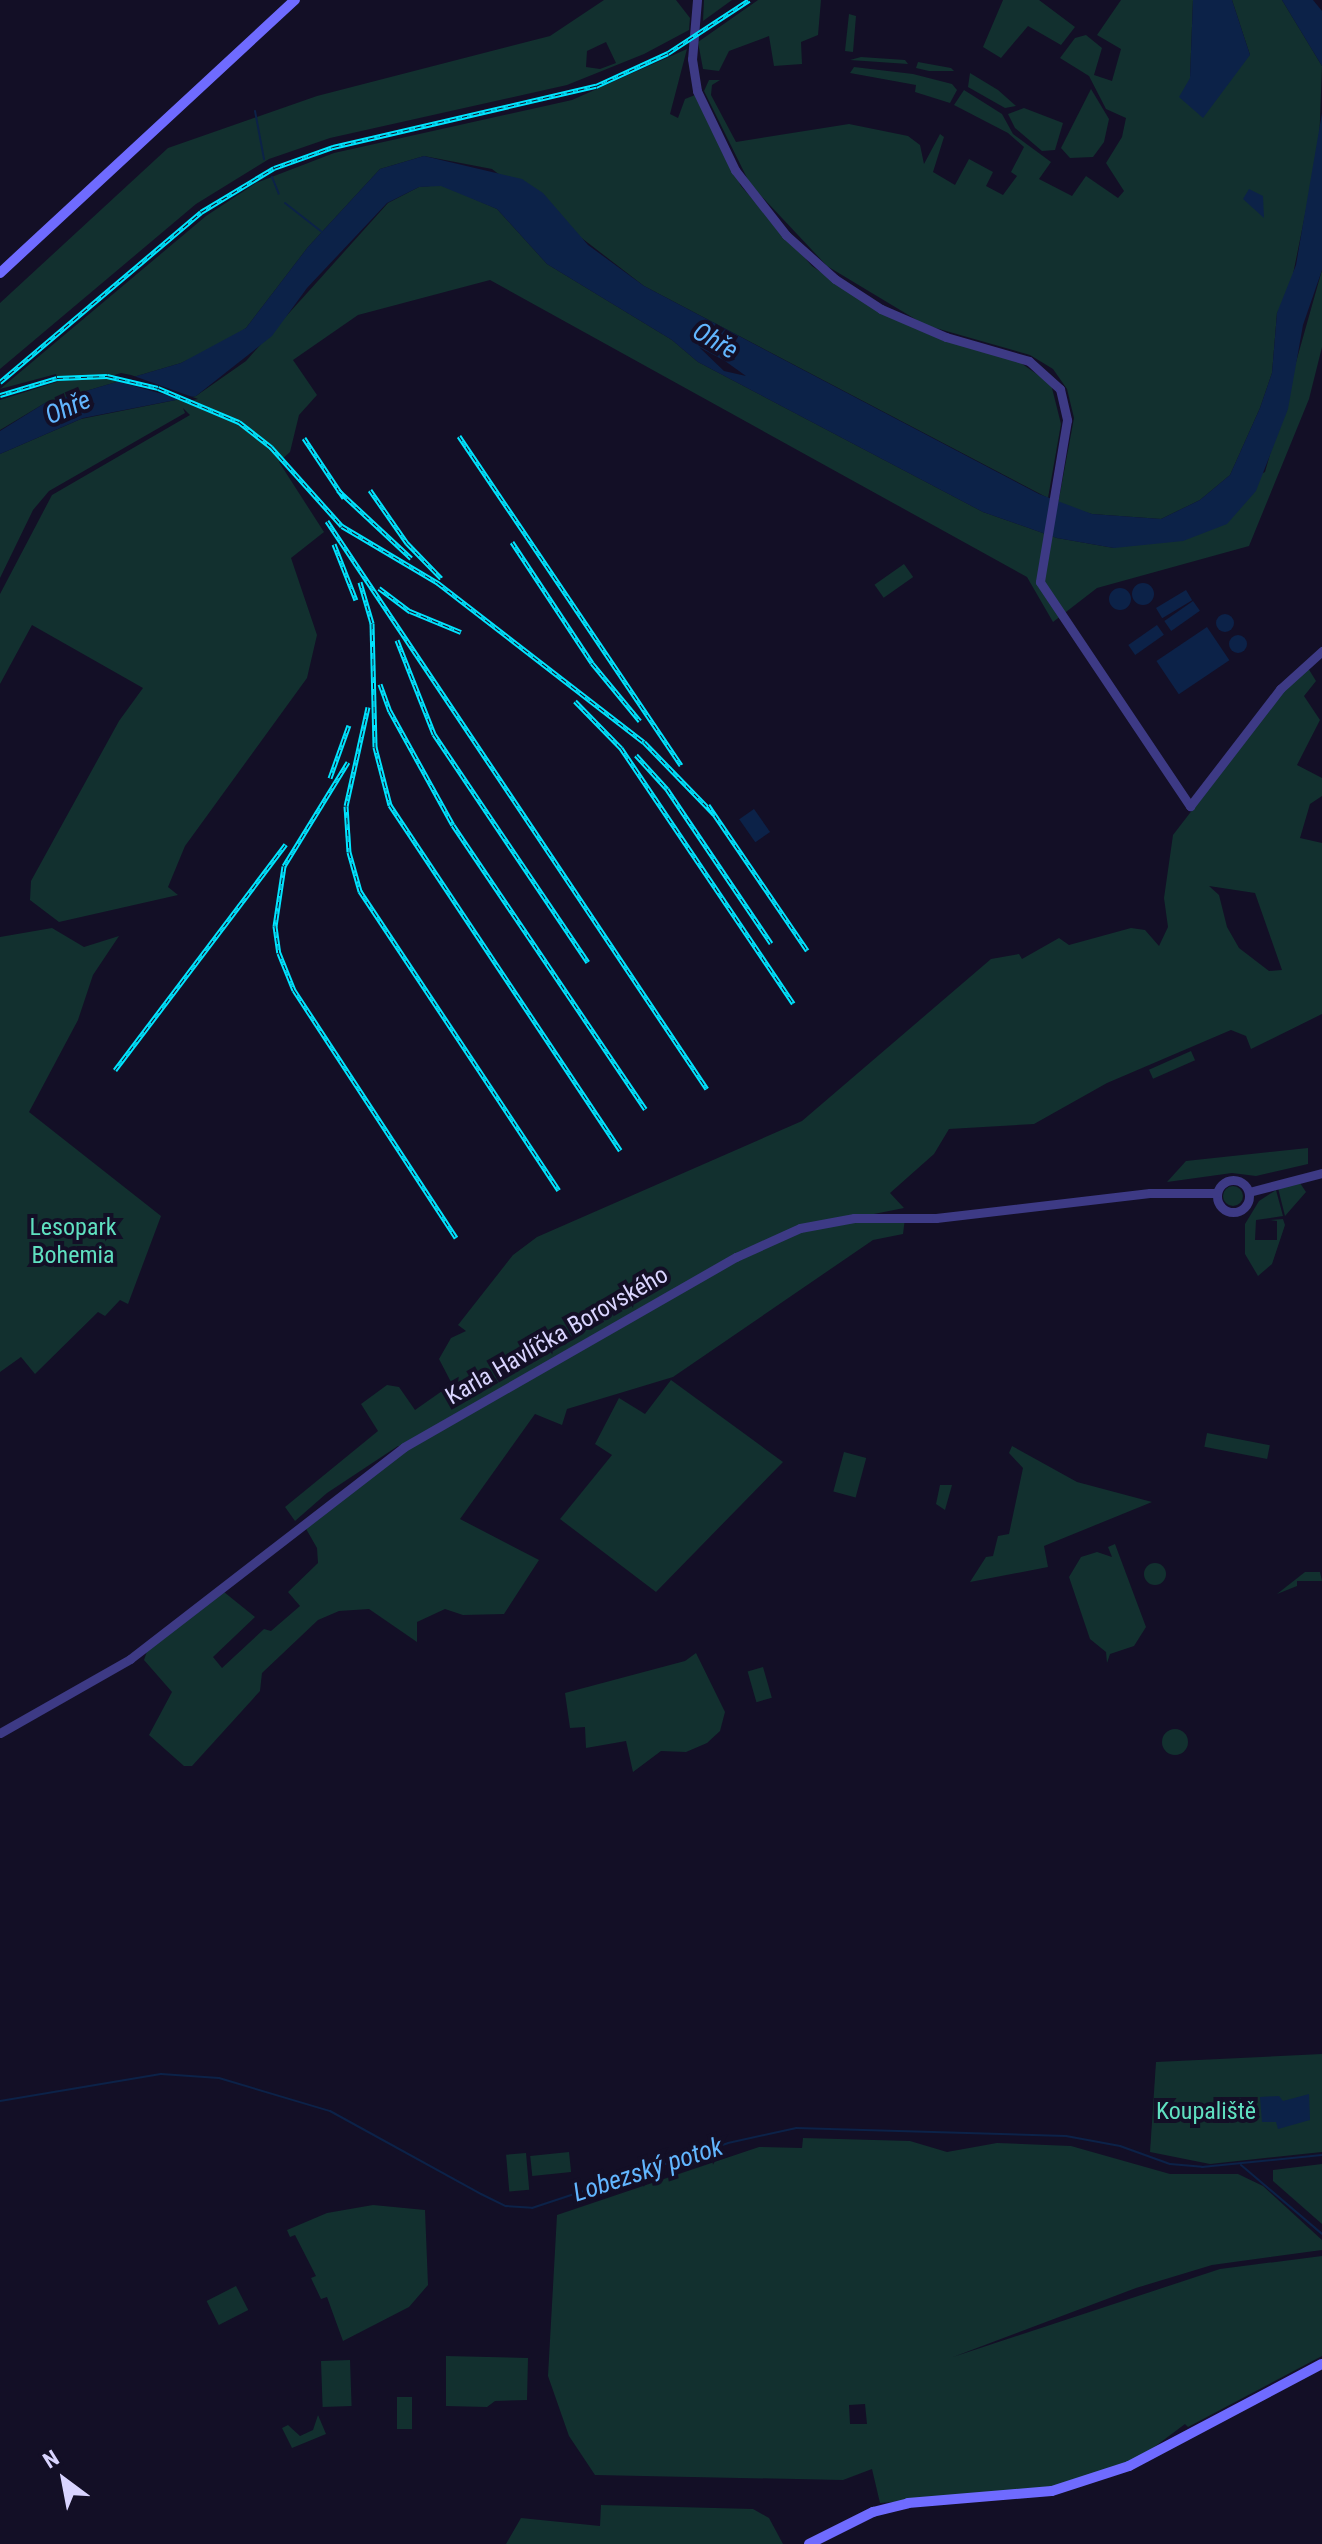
<!DOCTYPE html>
<html>
<head>
<meta charset="utf-8">
<style>
  body { margin:0 }
  #map { position:relative; width:1322px; height:2544px; overflow:hidden; background:#130f26; font-family:"Roboto Condensed",sans-serif }
  div>[style] { position:absolute }
  [style*='--x'] { left:calc(var(--x)*1px); top:calc(var(--y)*1px); width:calc(var(--w)*1px); rotate:calc(var(--a)*1deg) }
  .green>* { inset:0; background:#12302f; transform-origin:0 0 }
  .round { border-radius:50% }
  .water>* { inset:0; background:#0c2248; transform-origin:0 0 }
  .pier>* { inset:0; background:#130f26 }
  .stream>* { height:2px; margin:-1px; padding:0 1px; transform-origin:1px; border-radius:1px; background:#0c2248 }
  .tertiary>* { height:9px; margin:-4.5px; padding:0 4.5px; transform-origin:4.5px; border-radius:4.5px; background:#3d3a85 }
  .tertiary>.ring { margin:-4.5px; padding:0; box-sizing:content-box; background:none; border:9px solid #3d3a85; border-radius:50% }
  .secondary>* { height:10px; margin:-5px; padding:0 5px; transform-origin:5px; border-radius:5px; background:#6f6bff }
  .rail>* { height:5px; margin-top:-2.5px; transform-origin:0; background:repeating-linear-gradient(90deg,#130f26 0 6px,#00e5ff 0 12px); box-sizing:border-box; border-block:2px solid #00e5ff }
  span { translate:-50% -50%; white-space:nowrap; text-align:center; line-height:1.15; -webkit-text-stroke:8px #130f26; paint-order:stroke }
  .park-label { font-size:24px; color:#5fe0c0 }
  .street-label { font-size:24px; color:#d9d4ff }
  .water-label { font-size:26px; color:#62b6ff; font-style:italic }
  .north { position:absolute; left:24px; top:2440px; width:80px; height:80px; -webkit-text-stroke:6px #130f26; paint-order:stroke; rotate:328deg; font-size:22px; font-weight:700; line-height:32px; text-align:center; color:#d9d4ff }
  .north::after { content:''; display:block; margin:auto; width:28px; height:36px; background:#d9d4ff; clip-path:polygon(50% 0,100% 100%,50% 72%,0 100%) }
</style>
</head>
<body>
<div id="map">
  <div class="green">
    <div style="clip-path:polygon(evenodd,604px 0,676px 0,690px 18px,689px 30px,644px 54px,567px 85px,330px 138px,269px 159px,196px 204px,0 369px,0 303px,168px 148px,317px 96px,550px 36px,604px 0,606px 42px,616px 63px,600px 69px,586px 67px,587px 51px,606px 42px)"></div>
    <div style="clip-path:polygon(704px 0,732px 0,703px 21px)"></div>
    <div style="clip-path:polygon(758px 0,821px 0,818px 35px,801px 42px,802px 64px,774px 66px,769px 36px,729px 51px,719px 71px,703px 69px,698px 42px)"></div>
    <div style="clip-path:polygon(1003px 0,1039px 0,1075px 27px,1061px 45px,1028px 26px,1001px 58px,983px 47px)"></div>
    <div style="clip-path:polygon(1121px 0,1193px 0,1190px 78px,1250px 55px,1232px 0,1282px 0,1322px 66px,1319px 146px,1289px 294px,1277px 313px,1272px 373px,1260px 408px,1230px 475px,1200px 500px,1161px 519px,1092px 514px,1058px 504px,1074px 418px,1067px 389px,1053px 369px,1030px 355px,925px 325px,827px 266px,750px 184px,704px 91px,709px 80px,720px 80px,712px 85px,711px 95px,736px 142px,849px 124px,908px 136px,920px 145px,924px 164px,940px 134px,944px 137px,933px 172px,955px 185px,969px 159px,993px 172px,986px 186px,1003px 195px,1017px 176px,1011px 172px,1024px 147px,1008px 133px,954px 105px,964px 90px,1002px 114px,1013px 134px,1051px 162px,1039px 179px,1072px 196px,1086px 176px,1118px 198px,1124px 191px,1106px 163px,1122px 137px,1126px 118px,1106px 109px,1089px 76px,1060px 58px,1075px 38px,1086px 35px,1102px 48px,1094px 75px,1112px 81px,1121px 49px,1097px 35px)"></div>
    <div style="clip-path:polygon(849px 14px,856px 16px,853px 52px,845px 51px)"></div>
    <div style="clip-path:polygon(687px 49px,670px 114px,678px 118px,685px 99px,695px 95px,741px 186px,812px 266px,870px 306px,1018px 361px,1051px 384px,1061px 424px,1048px 498px,644px 286px,492px 169px,424px 156px,380px 169px,308px 247px,246px 328px,226px 342px,181px 363px,45px 403px,0 430px,0 400px,57px 382px,56px 374px,0 389px,206px 216px,256px 183px,334px 153px,572px 100px)"></div>
    <div style="clip-path:polygon(861px 57px,905px 60px,908px 64px,850px 60px)"></div>
    <div style="clip-path:polygon(918px 62px,951px 68px,954px 71px,929px 71px,916px 68px)"></div>
    <div style="clip-path:polygon(854px 67px,913px 74px,952px 84px,957px 90px,950px 103px,915px 92px,916px 85px,850px 73px)"></div>
    <div style="clip-path:polygon(970px 73px,998px 90px,1016px 106px,1005px 108px,968px 87px)"></div>
    <div style="clip-path:polygon(1091px 89px,1109px 119px,1104px 142px,1093px 157px,1070px 158px,1061px 148px)"></div>
    <div style="clip-path:polygon(1024px 108px,1063px 123px,1055px 150px,1042px 151px,1015px 128px,1008px 114px)"></div>
    <div style="clip-path:polygon(442px 185px,497px 209px,547px 264px,672px 340px,698px 362px,983px 512px,1057px 538px,1114px 548px,1265px 472px,1322px 270px,1322px 347px,1309px 399px,1249px 546px,1097px 588px,1053px 622px,1027px 577px,490px 280px,358px 315px,293px 360px,317px 395px,299px 415px,290px 452px,279px 462px,324px 532px,291px 558px,317px 635px,307px 678px,185px 846px,168px 887px,178px 895px,59px 922px,30px 900px,31px 881px,119px 721px,143px 688px,32px 625px,0 684px,0 594px,52px 495px,190px 415px,183px 408px,185px 413px,49px 491px,33px 510px,0 578px,0 454px,81px 419px,196px 396px,246px 361px,388px 203px,419px 187px)"></div>
    <div style="left:904px;top:564px;width:16px;height:36px;rotate:55deg"></div>
    <div style="clip-path:polygon(evenodd,1308px 668px,1316px 681px,1304px 696px,1320px 720px,1297px 765px,1322px 778px,1322px 796px,1310px 804px,1300px 838px,1322px 843px,1322px 1014px,1251px 1049px,1246px 1036px,1231px 1030px,1107px 1083px,1034px 1124px,949px 1129px,934px 1154px,890px 1193px,904px 1208px,859px 1217px,905px 1218px,903px 1234px,873px 1240px,673px 1377px,567px 1409px,562px 1425px,535px 1414px,460px 1519px,539px 1560px,504px 1614px,463px 1615px,445px 1609px,417px 1622px,417px 1642px,369px 1609px,339px 1611px,318px 1620px,262px 1673px,260px 1691px,192px 1766px,184px 1766px,149px 1735px,172px 1692px,144px 1660px,147px 1651px,224px 1592px,255px 1617px,213px 1657px,222px 1668px,264px 1629px,271px 1631px,300px 1606px,288px 1592px,318px 1563px,317px 1548px,305px 1527px,403px 1447px,398px 1446px,327px 1493px,295px 1521px,285px 1507px,378px 1431px,361px 1404px,387px 1385px,399px 1387px,415px 1410px,452px 1384px,439px 1359px,451px 1338px,466px 1331px,458px 1325px,513px 1255px,537px 1237px,802px 1121px,991px 959px,1019px 954px,1022px 959px,1059px 938px,1069px 945px,1131px 928px,1145px 930px,1159px 946px,1168px 927px,1164px 898px,1173px 835px,1283px 692px,1308px 668px,1209px 886px,1255px 893px,1282px 970px,1269px 971px,1239px 948px,1227px 927px,1219px 895px,1209px 886px)"></div>
    <div style="clip-path:polygon(52px 928px,84px 947px,119px 936px,93px 975px,78px 1020px,29px 1112px,161px 1216px,128px 1304px,120px 1300px,105px 1316px,98px 1312px,35px 1374px,21px 1357px,0 1372px,0 937px)"></div>
    <div style="left:1191px;top:1051px;width:10px;height:46px;rotate:66deg"></div>
    <div style="clip-path:polygon(1308px 1148px,1308px 1164px,1256px 1176px,1232px 1173px,1167px 1182px,1186px 1161px)"></div>
    <div style="clip-path:polygon(1300px 1183px,1306px 1192px,1285px 1216px,1278px 1188px)"></div>
    <div class="round" style="left:1223px;top:1186px;width:20px;height:20px"></div>
    <div style="clip-path:polygon(1276px 1190px,1283px 1216px,1256px 1220px,1255px 1240px,1277px 1240px,1277px 1221px,1270px 1220px,1283px 1219px,1285px 1225px,1272px 1264px,1258px 1276px,1245px 1254px,1245px 1224px,1259px 1201px)"></div>
    <div style="clip-path:polygon(671px 1380px,783px 1462px,656px 1592px,560px 1519px,612px 1455px,595px 1444px,619px 1398px,645px 1414px)"></div>
    <div style="left:1207px;top:1433px;width:64px;height:14px;rotate:11deg"></div>
    <div style="clip-path:polygon(1012px 1446px,1077px 1482px,1152px 1502px,1044px 1546px,1048px 1567px,970px 1582px,986px 1557px,993px 1556px,998px 1536px,1009px 1534px,1023px 1468px,1009px 1453px)"></div>
    <div style="left:844px;top:1452px;width:23px;height:41px;rotate:15deg"></div>
    <div style="clip-path:polygon(940px 1485px,952px 1485px,945px 1510px,936px 1504px)"></div>
    <div style="clip-path:polygon(1115px 1544px,1146px 1627px,1134px 1646px,1110px 1654px,1107px 1663px,1106px 1652px,1090px 1639px,1069px 1577px,1081px 1557px,1097px 1552px,1112px 1557px,1108px 1547px)"></div>
    <div class="round" style="left:1144px;top:1563px;width:22px;height:22px"></div>
    <div style="clip-path:polygon(1305px 1572px,1320px 1572px,1322px 1581px,1297px 1581px,1297px 1586px,1277px 1594px)"></div>
    <div style="clip-path:polygon(696px 1653px,725px 1712px,720px 1731px,707px 1743px,686px 1752px,661px 1751px,633px 1772px,626px 1741px,586px 1748px,585px 1727px,570px 1728px,565px 1693px,685px 1661px)"></div>
    <div style="left:763px;top:1667px;width:32px;height:16px;rotate:74deg"></div>
    <div class="round" style="left:1162px;top:1729px;width:26px;height:26px"></div>
    <div style="clip-path:polygon(1322px 2054px,1322px 2152px,1210px 2164px,1150px 2152px,1156px 2062px)"></div>
    <div style="clip-path:polygon(evenodd,803px 2138px,910px 2141px,947px 2152px,997px 2143px,1071px 2146px,1170px 2174px,1238px 2174px,1263px 2186px,1322px 2240px,1322px 2250px,1212px 2265px,1136px 2288px,953px 2357px,1220px 2269px,1322px 2256px,1322px 2356px,1188px 2427px,1185px 2424px,1129px 2466px,1052px 2491px,880px 2503px,872px 2469px,843px 2480px,595px 2475px,569px 2436px,548px 2376px,557px 2215px,759px 2147px,802px 2148px,803px 2138px,865px 2404px,867px 2424px,850px 2424px,849px 2405px,865px 2404px)"></div>
    <div style="left:569px;top:2152px;width:20px;height:39px;rotate:84deg"></div>
    <div style="left:526px;top:2153px;width:37px;height:20px;rotate:85deg"></div>
    <div style="clip-path:polygon(1322px 2164px,1322px 2224px,1273px 2181px,1273px 2170px)"></div>
    <div style="clip-path:polygon(373px 2205px,425px 2210px,428px 2285px,409px 2307px,343px 2341px,327px 2297px,321px 2299px,311px 2278px,316px 2276px,295px 2235px,290px 2237px,287px 2230px,327px 2213px)"></div>
    <div style="left:236px;top:2286px;width:27px;height:33px;rotate:63deg"></div>
    <div style="clip-path:polygon(446px 2356px,528px 2358px,527px 2400px,495px 2401px,487px 2407px,446px 2406px)"></div>
    <div style="left:350px;top:2360px;width:46px;height:29px;rotate:88deg"></div>
    <div style="left:397px;top:2397px;width:15px;height:32px"></div>
    <div style="clip-path:polygon(318px 2415px,326px 2434px,292px 2448px,282px 2428px,288px 2425px,300px 2436px,313px 2430px)"></div>
    <div style="clip-path:polygon(601px 2505px,753px 2509px,769px 2518px,783px 2544px,506px 2544px,521px 2518px,600px 2526px)"></div>
  </div>
  <div class="water">
    <div style="clip-path:polygon(1193px 0,1232px 0,1250px 55px,1203px 118px,1179px 97px,1190px 78px)"></div>
    <div style="clip-path:polygon(1282px 0,1313px 0,1322px 11px,1322px 66px)"></div>
    <div style="clip-path:polygon(evenodd,1322px 113px,1322px 270px,1303px 325px,1288px 409px,1256px 491px,1227px 524px,1183px 541px,1114px 548px,1057px 538px,983px 512px,698px 362px,672px 340px,547px 264px,497px 209px,441px 186px,419px 187px,387px 203px,307px 288px,272px 336px,196px 396px,83px 418px,0 454px,0 431px,45px 403px,181px 363px,246px 328px,308px 247px,380px 169px,424px 156px,522px 179px,543px 193px,588px 245px,644px 286px,1039px 494px,1092px 514px,1161px 519px,1200px 500px,1230px 475px,1260px 408px,1272px 373px,1277px 313px,1296px 265px,1322px 113px,699px 347px,725px 361px,746px 376px,724px 371px,699px 347px)"></div>
    <div style="clip-path:polygon(1249px 189px,1263px 196px,1264px 218px,1243px 199px)"></div>
    <div class="round" style="left:1132px;top:583px;width:22px;height:22px"></div>
    <div class="round" style="left:1109px;top:588px;width:22px;height:22px"></div>
    <div style="left:1186px;top:590px;width:12px;height:35px;rotate:59deg"></div>
    <div style="left:1193px;top:601px;width:12px;height:35px;rotate:55deg"></div>
    <div class="round" style="left:1216px;top:614px;width:18px;height:18px"></div>
    <div style="left:1157px;top:625px;width:12px;height:35px;rotate:55deg"></div>
    <div style="left:1207px;top:627px;width:40px;height:61px;rotate:56deg"></div>
    <div class="round" style="left:1229px;top:635px;width:18px;height:18px"></div>
    <div style="left:754px;top:809px;width:28px;height:18px;rotate:55deg"></div>
    <div style="clip-path:polygon(1309px 2094px,1310px 2120px,1278px 2129px,1276px 2122px,1262px 2122px,1260px 2097px,1279px 2096px,1283px 2101px)"></div>
  </div>
  <div class="pier">
    <div style="clip-path:polygon(121px 373px,131px 375px,198px 399px,188px 401px,105px 378px)"></div>
  </div>
  <div class="stream">
    <div style="--x:255;--y:111;--w:49;--a:79.4"></div>
    <div style="--x:272;--y:177;--w:18;--a:68"></div>
    <div style="--x:285;--y:203;--w:47;--a:38.1"></div>
    <div style="--x:0;--y:2101;--w:163;--a:-9.5"></div>
    <div style="--x:161;--y:2074;--w:58;--a:3.9"></div>
    <div style="--x:219;--y:2078;--w:116;--a:16.6"></div>
    <div style="--x:330;--y:2111;--w:172;--a:28.8"></div>
    <div style="--x:481;--y:2194;--w:28;--a:26"></div>
    <div style="--x:506;--y:2206;--w:26;--a:4"></div>
    <div style="--x:532;--y:2208;--w:206;--a:-18.3"></div>
    <div style="--x:728;--y:2143;--w:70;--a:-12.4"></div>
    <div style="--x:796;--y:2128;--w:270;--a:1.7"></div>
    <div style="--x:1066;--y:2136;--w:55;--a:10.5"></div>
    <div style="--x:1120;--y:2146;--w:53;--a:19.8"></div>
    <div style="--x:1170;--y:2164;--w:32;--a:5"></div>
    <div style="--x:1202;--y:2167;--w:121;--a:-5.7"></div>
    <div style="--x:1241;--y:2165;--w:106;--a:40.4"></div>
  </div>
  <div class="tertiary">
    <div style="--x:697;--y:0;--w:59;--a:94.8"></div>
    <div style="--x:692;--y:59;--w:32;--a:81"></div>
    <div style="--x:697;--y:91;--w:88;--a:64.3"></div>
    <div style="--x:735;--y:170;--w:83;--a:51.9"></div>
    <div style="--x:786;--y:235;--w:66;--a:41.9"></div>
    <div style="--x:835;--y:279;--w:55;--a:33.1"></div>
    <div style="--x:881;--y:309;--w:71;--a:23.3"></div>
    <div style="--x:946;--y:337;--w:86;--a:16.1"></div>
    <div style="--x:1029;--y:361;--w:42;--a:42.1"></div>
    <div style="--x:1060;--y:389;--w:32;--a:77"></div>
    <div style="--x:1067;--y:420;--w:164;--a:99.5"></div>
    <div style="--x:1040;--y:582;--w:270;--a:56.2"></div>
    <div style="--x:1190;--y:806;--w:148;--a:-52.4"></div>
    <div style="--x:1280;--y:689;--w:57;--a:-42.1"></div>
    <div class="ring" style="left:1217px;top:1180px;width:23px;height:23px"></div>
    <div style="--x:1249;--y:1192;--w:75;--a:-14.6"></div>
    <div style="--x:0;--y:1733;--w:150;--a:-29.6"></div>
    <div style="--x:130;--y:1659;--w:346;--a:-37.7"></div>
    <div style="--x:404;--y:1447;--w:383;--a:-29.8"></div>
    <div style="--x:736;--y:1257;--w:70;--a:-24.4"></div>
    <div style="--x:800;--y:1228;--w:55;--a:-10.5"></div>
    <div style="--x:854;--y:1218;--w:82;--a:0"></div>
    <div style="--x:936;--y:1218;--w:215;--a:-6.7"></div>
    <div style="--x:1150;--y:1193;--w:67;--a:0"></div>
  </div>
  <div class="secondary">
    <div style="--x:0;--y:273;--w:402;--a:-42.8"></div>
    <div style="--x:809;--y:2544;--w:72;--a:-26.6"></div>
    <div style="--x:873;--y:2512;--w:36;--a:-14"></div>
    <div style="--x:908;--y:2503;--w:144;--a:-4.8"></div>
    <div style="--x:1052;--y:2491;--w:81;--a:-18"></div>
    <div style="--x:1129;--y:2466;--w:218;--a:-27.9"></div>
  </div>
  <div class="rail">
    <div style="--x:0;--y:382;--w:263;--a:-40.2"></div>
    <div style="--x:201;--y:212;--w:85;--a:-31.1"></div>
    <div style="--x:274;--y:168;--w:63;--a:-19.6"></div>
    <div style="--x:333;--y:147;--w:270;--a:-13.1"></div>
    <div style="--x:596;--y:86;--w:79;--a:-24.6"></div>
    <div style="--x:668;--y:53;--w:97;--a:-33.2"></div>
    <div style="--x:0;--y:395;--w:59;--a:-16.6"></div>
    <div style="--x:57;--y:378;--w:50;--a:-2.3"></div>
    <div style="--x:107;--y:376;--w:52;--a:13.2"></div>
    <div style="--x:158;--y:388;--w:88;--a:22.8"></div>
    <div style="--x:239;--y:422;--w:41;--a:38"></div>
    <div style="--x:271;--y:447;--w:106;--a:48.1"></div>
    <div style="--x:342;--y:526;--w:112;--a:30.7"></div>
    <div style="--x:438;--y:583;--w:260;--a:37.7"></div>
    <div style="--x:644;--y:742;--w:100;--a:45.8"></div>
    <div style="--x:459;--y:436;--w:397;--a:56"></div>
    <div style="--x:304;--y:438;--w:72;--a:56.3"></div>
    <div style="--x:338;--y:490;--w:100;--a:43"></div>
    <div style="--x:370;--y:490;--w:65;--a:55.1"></div>
    <div style="--x:407;--y:543;--w:49;--a:45.8"></div>
    <div style="--x:327;--y:521;--w:683;--a:56.22"></div>
    <div style="--x:512;--y:542;--w:145;--a:56.5"></div>
    <div style="--x:592;--y:663;--w:75;--a:50.4"></div>
    <div style="--x:334;--y:544;--w:60;--a:68.6"></div>
    <div style="--x:360;--y:582;--w:43;--a:73.7"></div>
    <div style="--x:372;--y:623;--w:124;--a:88.6"></div>
    <div style="--x:375;--y:747;--w:60;--a:75.5"></div>
    <div style="--x:390;--y:805;--w:415;--a:56.3"></div>
    <div style="--x:379;--y:588;--w:39;--a:37"></div>
    <div style="--x:410;--y:611;--w:55;--a:22.4"></div>
    <div style="--x:397;--y:640;--w:101;--a:68.5"></div>
    <div style="--x:434;--y:734;--w:275;--a:56"></div>
    <div style="--x:380;--y:684;--w:29;--a:70"></div>
    <div style="--x:390;--y:711;--w:130;--a:61.1"></div>
    <div style="--x:453;--y:825;--w:343;--a:55.9"></div>
    <div style="--x:575;--y:701;--w:66;--a:45.6"></div>
    <div style="--x:621;--y:748;--w:308;--a:56"></div>
    <div style="--x:368;--y:707;--w:101;--a:102.5"></div>
    <div style="--x:346;--y:806;--w:46;--a:86.3"></div>
    <div style="--x:349;--y:852;--w:41;--a:74.2"></div>
    <div style="--x:360;--y:891;--w:359;--a:56.4"></div>
    <div style="--x:636;--y:755;--w:46;--a:47.6"></div>
    <div style="--x:667;--y:789;--w:186;--a:56"></div>
    <div style="--x:348;--y:762;--w:122;--a:121.6"></div>
    <div style="--x:284;--y:866;--w:61;--a:98.5"></div>
    <div style="--x:275;--y:926;--w:27;--a:82"></div>
    <div style="--x:279;--y:953;--w:40;--a:68"></div>
    <div style="--x:294;--y:990;--w:296;--a:56.8"></div>
    <div style="--x:330;--y:778;--w:56;--a:-70.3"></div>
    <div style="--x:708;--y:805;--w:176;--a:55.7"></div>
    <div style="--x:115;--y:1070;--w:283;--a:-52.9"></div>
  </div>
  <div class="park-label">
    <span style="left:73px;top:1242px">Lesopark<br>Bohemia</span>
    <span style="left:1206px;top:2112px">Koupaliště</span>
  </div>
  <div class="street-label">
    <span style="left:557px;top:1336px;rotate:-30deg">Karla Havlíčka Borovského</span>
  </div>
  <div class="water-label">
    <span style="left:715px;top:341px;rotate:30deg">Ohře</span>
    <span style="left:68px;top:408px;rotate:-24deg">Ohře</span>
    <span style="left:648px;top:2170px;rotate:-18deg">Lobezský potok</span>
  </div>
  <div class="north">N</div>
</div>
</body>
</html>
